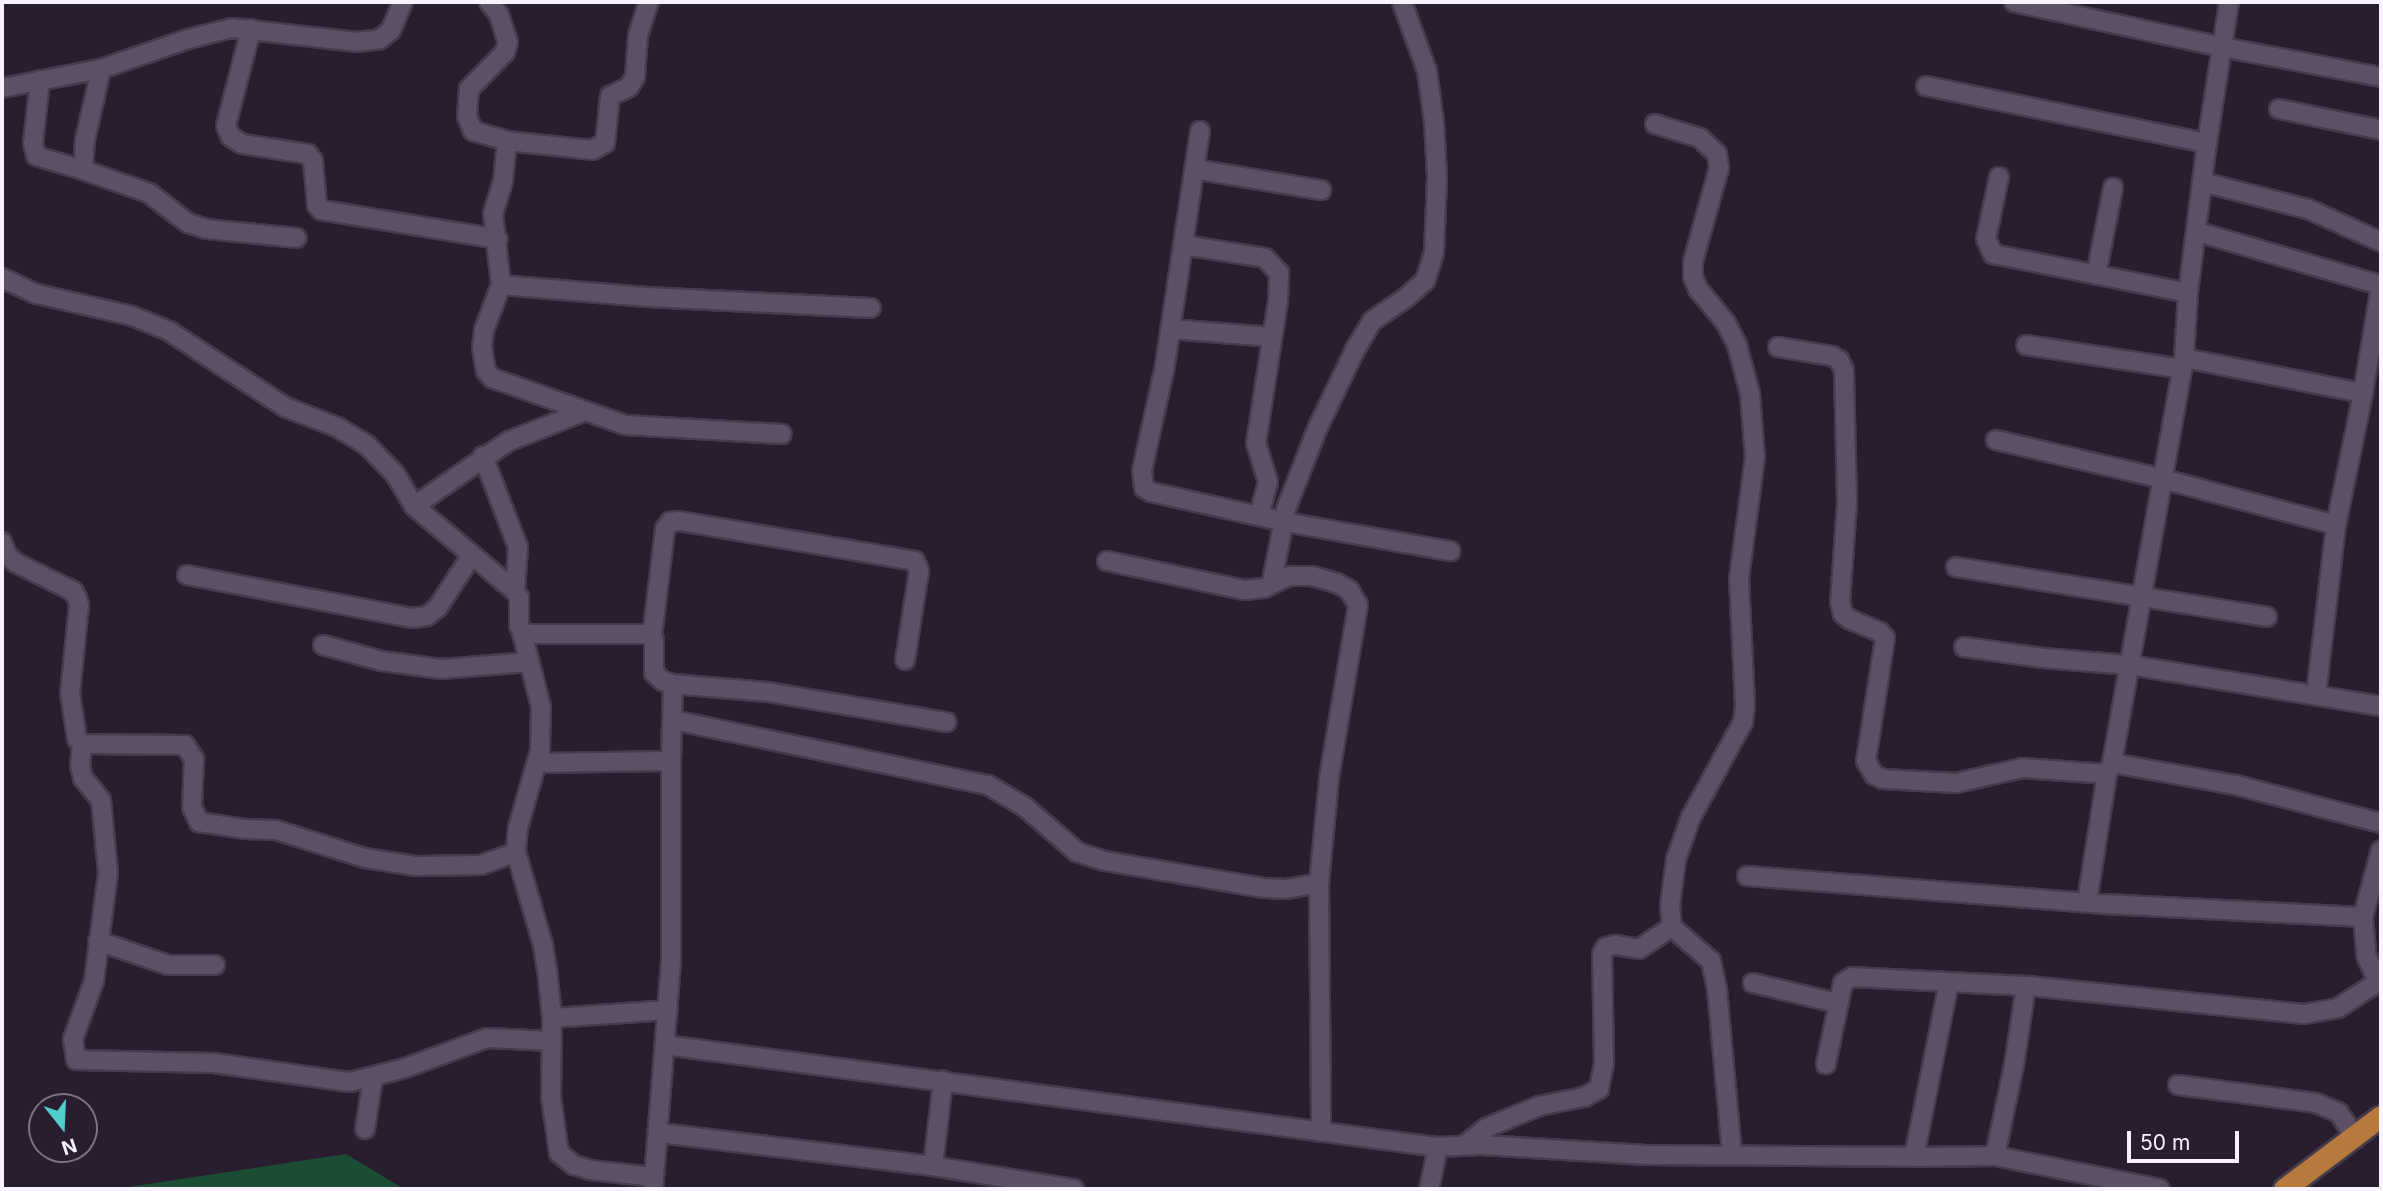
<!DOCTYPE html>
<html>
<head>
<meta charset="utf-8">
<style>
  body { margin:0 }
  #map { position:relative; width:2383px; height:1191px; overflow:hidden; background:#281e30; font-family:Inter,sans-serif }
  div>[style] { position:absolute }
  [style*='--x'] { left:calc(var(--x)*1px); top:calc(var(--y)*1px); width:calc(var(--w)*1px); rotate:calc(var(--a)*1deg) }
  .green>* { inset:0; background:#1b4d35 }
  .roads { filter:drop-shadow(2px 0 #443b4b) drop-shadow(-2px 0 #443b4b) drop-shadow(0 2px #443b4b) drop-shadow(0 -2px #443b4b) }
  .minor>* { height:18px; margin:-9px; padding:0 9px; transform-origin:9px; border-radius:9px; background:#5c5066 }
  .major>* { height:21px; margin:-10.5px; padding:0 10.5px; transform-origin:10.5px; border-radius:10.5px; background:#b87a3c }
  span { translate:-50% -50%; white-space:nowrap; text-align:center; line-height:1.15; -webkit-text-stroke:5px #281e30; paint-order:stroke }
  .frame { position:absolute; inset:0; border:4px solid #f8f2ff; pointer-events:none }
  .north { position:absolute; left:28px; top:1093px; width:70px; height:70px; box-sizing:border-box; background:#281e30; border:2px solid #7b7383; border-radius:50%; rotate:162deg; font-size:19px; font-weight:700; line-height:28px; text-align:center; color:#f8f2ff }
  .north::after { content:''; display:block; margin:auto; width:24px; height:32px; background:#53cdcb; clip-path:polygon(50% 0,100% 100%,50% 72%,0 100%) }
  .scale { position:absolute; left:2127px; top:1131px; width:112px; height:32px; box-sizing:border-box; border:4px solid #f8f2ff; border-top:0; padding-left:9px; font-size:21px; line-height:24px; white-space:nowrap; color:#f8f2ff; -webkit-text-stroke:5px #281e30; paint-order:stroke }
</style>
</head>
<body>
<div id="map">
  <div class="green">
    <div style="clip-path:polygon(346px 1154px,404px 1189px,115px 1189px)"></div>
  </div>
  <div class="roads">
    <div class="minor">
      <div style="--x:489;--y:2;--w:16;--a:52"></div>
      <div style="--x:499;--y:15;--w:28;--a:72"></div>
      <div style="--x:508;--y:42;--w:10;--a:107"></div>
      <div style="--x:505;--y:52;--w:52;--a:134.2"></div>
      <div style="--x:469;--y:89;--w:27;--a:94"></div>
      <div style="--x:467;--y:116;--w:16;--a:68"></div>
      <div style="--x:473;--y:131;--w:35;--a:16"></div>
      <div style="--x:507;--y:141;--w:85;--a:6"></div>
      <div style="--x:592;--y:150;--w:15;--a:-28"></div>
      <div style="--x:605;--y:143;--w:47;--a:-83.9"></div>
      <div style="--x:610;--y:96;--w:21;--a:-25"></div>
      <div style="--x:629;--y:87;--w:12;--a:-59"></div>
      <div style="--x:635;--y:77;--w:42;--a:-85.9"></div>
      <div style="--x:638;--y:35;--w:35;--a:-72"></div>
      <div style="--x:2014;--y:2;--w:213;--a:12.2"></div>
      <div style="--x:2222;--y:47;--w:162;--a:10.7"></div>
      <div style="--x:251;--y:29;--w:100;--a:104.5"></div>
      <div style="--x:226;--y:126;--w:12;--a:66"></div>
      <div style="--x:231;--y:137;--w:13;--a:32"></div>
      <div style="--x:242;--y:144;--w:67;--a:8.6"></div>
      <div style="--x:308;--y:154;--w:9;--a:54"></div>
      <div style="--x:313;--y:161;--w:44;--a:84.8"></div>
      <div style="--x:317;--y:205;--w:6;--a:51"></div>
      <div style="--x:321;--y:210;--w:179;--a:9.3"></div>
      <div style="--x:101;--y:69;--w:73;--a:102.7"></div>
      <div style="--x:85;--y:140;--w:30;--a:94"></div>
      <div style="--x:83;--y:170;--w:70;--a:19.2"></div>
      <div style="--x:149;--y:193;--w:49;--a:37.6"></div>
      <div style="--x:188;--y:223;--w:19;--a:18"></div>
      <div style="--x:206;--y:229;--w:91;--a:5.6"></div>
      <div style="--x:40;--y:80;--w:63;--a:96.3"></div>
      <div style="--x:33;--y:143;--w:13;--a:77"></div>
      <div style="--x:36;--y:156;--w:49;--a:16.6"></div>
      <div style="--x:1926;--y:86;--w:287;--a:11.5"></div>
      <div style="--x:2;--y:88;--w:101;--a:-10.9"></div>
      <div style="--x:101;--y:69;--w:92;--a:-19"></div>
      <div style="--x:188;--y:39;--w:45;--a:-14"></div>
      <div style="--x:232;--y:28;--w:126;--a:6.4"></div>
      <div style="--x:357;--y:42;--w:23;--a:-7"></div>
      <div style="--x:380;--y:39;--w:14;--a:-39"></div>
      <div style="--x:391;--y:30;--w:30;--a:-67"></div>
      <div style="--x:2279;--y:109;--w:104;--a:11.6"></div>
      <div style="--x:1655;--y:124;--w:47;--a:17.3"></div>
      <div style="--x:1700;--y:138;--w:23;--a:43"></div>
      <div style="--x:1717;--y:154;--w:14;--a:82"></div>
      <div style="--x:1719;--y:168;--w:98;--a:105.5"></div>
      <div style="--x:1693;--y:262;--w:15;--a:90"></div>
      <div style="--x:1693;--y:277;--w:13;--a:67"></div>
      <div style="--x:1698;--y:289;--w:44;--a:50.5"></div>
      <div style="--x:1726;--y:323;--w:25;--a:63"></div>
      <div style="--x:1737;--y:345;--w:51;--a:75.1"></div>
      <div style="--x:1750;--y:394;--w:63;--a:85.5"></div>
      <div style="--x:1755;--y:457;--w:122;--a:97.5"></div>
      <div style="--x:1739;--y:578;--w:128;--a:87.3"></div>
      <div style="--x:1745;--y:706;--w:16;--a:97"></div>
      <div style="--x:1743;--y:722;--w:108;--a:118.7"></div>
      <div style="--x:1691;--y:817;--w:45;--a:109.7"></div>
      <div style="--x:1676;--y:859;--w:47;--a:97.3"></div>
      <div style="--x:1670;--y:906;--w:21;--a:85"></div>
      <div style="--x:1672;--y:927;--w:52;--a:41.1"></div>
      <div style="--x:1711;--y:961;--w:29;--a:78"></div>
      <div style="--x:1717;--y:989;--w:167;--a:84.8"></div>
      <div style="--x:1200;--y:131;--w:238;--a:98.5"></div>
      <div style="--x:1165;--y:366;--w:107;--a:102.4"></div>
      <div style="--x:1142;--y:471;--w:17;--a:83"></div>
      <div style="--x:1144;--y:488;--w:8;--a:30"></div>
      <div style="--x:1151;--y:492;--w:137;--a:12.6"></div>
      <div style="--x:1285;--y:522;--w:168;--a:10"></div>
      <div style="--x:507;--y:141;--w:40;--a:95.7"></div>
      <div style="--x:503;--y:181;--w:34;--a:107"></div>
      <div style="--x:493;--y:214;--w:71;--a:83.6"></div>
      <div style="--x:501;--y:285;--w:146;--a:4.7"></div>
      <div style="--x:647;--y:297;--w:224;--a:2.8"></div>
      <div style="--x:1194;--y:169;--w:129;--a:9.4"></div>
      <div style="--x:1999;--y:177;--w:63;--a:101.8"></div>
      <div style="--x:1986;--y:239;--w:17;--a:65"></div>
      <div style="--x:1993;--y:254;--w:199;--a:11.3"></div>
      <div style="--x:2202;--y:182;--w:109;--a:14.3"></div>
      <div style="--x:2308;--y:209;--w:80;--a:24.3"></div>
      <div style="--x:2198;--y:232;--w:191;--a:16.2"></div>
      <div style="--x:1183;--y:245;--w:83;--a:9"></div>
      <div style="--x:1265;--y:258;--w:21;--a:47"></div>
      <div style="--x:1279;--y:273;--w:28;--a:92"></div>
      <div style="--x:1278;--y:301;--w:144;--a:98.8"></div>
      <div style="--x:1256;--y:443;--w:41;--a:72.9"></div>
      <div style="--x:1268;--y:482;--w:35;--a:105"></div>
      <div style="--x:2096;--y:275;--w:89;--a:-78.9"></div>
      <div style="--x:2;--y:278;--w:38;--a:25"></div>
      <div style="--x:37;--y:294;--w:98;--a:13"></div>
      <div style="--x:132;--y:316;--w:40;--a:22"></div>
      <div style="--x:169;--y:331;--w:139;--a:33.2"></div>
      <div style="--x:285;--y:407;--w:56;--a:21"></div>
      <div style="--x:337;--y:427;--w:35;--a:31"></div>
      <div style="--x:367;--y:445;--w:40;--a:46"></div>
      <div style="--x:395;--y:474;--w:37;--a:59"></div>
      <div style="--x:414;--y:506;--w:132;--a:40.1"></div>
      <div style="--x:515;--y:591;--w:7;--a:56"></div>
      <div style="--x:519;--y:597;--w:29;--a:90"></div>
      <div style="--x:519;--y:626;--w:10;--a:53"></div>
      <div style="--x:525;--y:634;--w:124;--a:0"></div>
      <div style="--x:649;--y:634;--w:8;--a:50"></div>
      <div style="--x:654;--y:640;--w:33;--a:90"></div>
      <div style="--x:654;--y:673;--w:12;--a:42"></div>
      <div style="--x:663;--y:681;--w:10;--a:17"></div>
      <div style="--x:673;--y:684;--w:77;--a:91.5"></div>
      <div style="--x:501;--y:285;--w:48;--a:110.7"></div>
      <div style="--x:484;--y:330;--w:17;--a:97"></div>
      <div style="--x:482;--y:347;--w:24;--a:81"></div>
      <div style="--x:486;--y:371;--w:9;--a:49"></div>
      <div style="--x:492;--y:378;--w:141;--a:19.5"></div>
      <div style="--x:625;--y:425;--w:157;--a:3.3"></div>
      <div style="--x:1170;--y:329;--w:102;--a:4.5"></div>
      <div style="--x:2026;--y:345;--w:158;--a:8.7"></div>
      <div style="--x:1778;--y:347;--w:55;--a:9.5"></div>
      <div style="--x:1832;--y:356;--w:8;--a:30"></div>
      <div style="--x:1839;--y:360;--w:11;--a:63"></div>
      <div style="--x:1844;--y:370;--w:133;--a:88.7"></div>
      <div style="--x:1847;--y:503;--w:99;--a:94"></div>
      <div style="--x:1840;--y:602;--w:12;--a:76"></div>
      <div style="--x:1843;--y:614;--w:8;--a:40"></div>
      <div style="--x:1849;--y:619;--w:34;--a:23"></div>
      <div style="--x:1880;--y:632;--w:8;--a:50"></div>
      <div style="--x:1885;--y:638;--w:124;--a:98.8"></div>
      <div style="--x:1866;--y:761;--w:16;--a:60"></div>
      <div style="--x:1874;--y:775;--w:10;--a:24"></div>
      <div style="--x:1883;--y:779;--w:73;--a:3.1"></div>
      <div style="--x:1956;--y:783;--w:68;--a:-12.8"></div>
      <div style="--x:2022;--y:768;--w:85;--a:4"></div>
      <div style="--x:2107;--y:774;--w:12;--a:-66"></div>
      <div style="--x:2112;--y:763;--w:126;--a:10.1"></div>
      <div style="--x:2236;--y:785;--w:150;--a:14.7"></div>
      <div style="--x:2184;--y:358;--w:182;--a:11.1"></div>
      <div style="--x:2363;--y:393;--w:109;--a:-80.5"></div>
      <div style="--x:1996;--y:440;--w:171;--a:13.1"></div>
      <div style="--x:2163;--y:479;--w:179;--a:14.9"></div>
      <div style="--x:2336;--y:525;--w:135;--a:-78.4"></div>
      <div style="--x:483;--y:456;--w:97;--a:69"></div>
      <div style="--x:518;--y:547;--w:44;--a:93.9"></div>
      <div style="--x:414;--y:506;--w:115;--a:-34.4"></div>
      <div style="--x:509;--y:441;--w:82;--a:-21.5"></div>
      <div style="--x:2;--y:542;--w:14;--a:69"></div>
      <div style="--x:7;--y:555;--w:12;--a:42"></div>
      <div style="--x:16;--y:563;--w:64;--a:26.2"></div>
      <div style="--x:73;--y:591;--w:8;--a:60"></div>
      <div style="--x:77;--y:598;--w:7;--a:74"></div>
      <div style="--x:79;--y:605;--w:88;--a:95.8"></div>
      <div style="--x:70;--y:693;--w:47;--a:81.3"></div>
      <div style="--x:77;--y:739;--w:7;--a:45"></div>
      <div style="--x:82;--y:744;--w:103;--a:0.6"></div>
      <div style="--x:185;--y:745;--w:17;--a:57"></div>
      <div style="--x:194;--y:759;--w:48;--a:92.4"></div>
      <div style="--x:192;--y:807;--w:17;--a:65"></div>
      <div style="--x:199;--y:822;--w:47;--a:8.7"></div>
      <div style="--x:245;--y:829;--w:31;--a:2"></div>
      <div style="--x:276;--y:830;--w:93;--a:17.5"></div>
      <div style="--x:365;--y:858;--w:52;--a:8.9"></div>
      <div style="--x:416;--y:866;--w:65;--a:-0.9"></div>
      <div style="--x:481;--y:865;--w:37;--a:-20"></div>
      <div style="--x:1107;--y:561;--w:141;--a:11.9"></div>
      <div style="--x:1245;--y:590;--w:19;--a:-6"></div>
      <div style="--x:1264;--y:588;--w:28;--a:-26"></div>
      <div style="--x:1289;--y:576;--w:23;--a:0"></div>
      <div style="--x:1312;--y:576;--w:26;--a:16"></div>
      <div style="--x:1337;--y:583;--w:14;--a:30"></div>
      <div style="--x:1349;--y:590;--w:17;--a:59"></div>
      <div style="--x:1358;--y:605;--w:176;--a:99.5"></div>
      <div style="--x:1329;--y:779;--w:104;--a:95.5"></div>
      <div style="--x:1319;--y:883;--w:249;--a:89.5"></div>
      <div style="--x:1956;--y:567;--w:315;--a:9.1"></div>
      <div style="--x:187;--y:575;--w:230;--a:10.8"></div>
      <div style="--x:413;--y:618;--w:14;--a:-8"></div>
      <div style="--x:427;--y:616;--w:14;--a:-39"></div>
      <div style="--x:438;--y:607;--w:62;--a:-56.8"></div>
      <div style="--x:1272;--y:582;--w:74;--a:-79.1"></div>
      <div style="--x:1286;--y:509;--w:88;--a:-68.7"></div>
      <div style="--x:1318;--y:427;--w:88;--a:-64.3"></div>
      <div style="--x:1356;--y:348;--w:31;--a:-59"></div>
      <div style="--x:1372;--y:321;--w:42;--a:-34.4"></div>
      <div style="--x:1407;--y:297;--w:24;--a:-42"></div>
      <div style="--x:1425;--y:281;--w:29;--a:-72"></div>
      <div style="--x:1434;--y:253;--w:76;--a:-87.7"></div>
      <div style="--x:1437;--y:177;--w:55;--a:-93.1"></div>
      <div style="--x:1434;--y:122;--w:51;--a:-97.8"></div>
      <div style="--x:1427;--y:71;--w:73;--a:-109.9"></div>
      <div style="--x:522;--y:633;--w:76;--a:75.6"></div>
      <div style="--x:541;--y:707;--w:44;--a:91.3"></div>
      <div style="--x:540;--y:751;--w:79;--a:106.1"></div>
      <div style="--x:518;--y:827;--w:25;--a:95"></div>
      <div style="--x:516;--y:852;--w:97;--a:73.8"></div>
      <div style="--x:543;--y:945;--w:33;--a:81"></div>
      <div style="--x:548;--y:978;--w:40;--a:84.3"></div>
      <div style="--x:552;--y:1018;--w:79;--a:90.7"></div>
      <div style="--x:551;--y:1097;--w:57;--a:81.9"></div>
      <div style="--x:559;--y:1153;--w:19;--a:39"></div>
      <div style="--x:574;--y:1165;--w:17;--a:17"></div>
      <div style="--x:590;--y:1170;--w:64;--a:6.2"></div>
      <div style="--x:652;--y:637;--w:109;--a:-83.1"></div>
      <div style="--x:665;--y:529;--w:9;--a:-54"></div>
      <div style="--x:670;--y:522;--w:9;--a:-6"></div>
      <div style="--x:679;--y:521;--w:239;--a:9.6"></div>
      <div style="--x:915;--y:561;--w:11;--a:68"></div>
      <div style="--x:919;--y:571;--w:90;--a:98.9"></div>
      <div style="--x:323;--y:645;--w:61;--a:15.2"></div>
      <div style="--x:382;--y:661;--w:60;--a:7.7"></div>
      <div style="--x:441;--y:669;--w:89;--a:-4.5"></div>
      <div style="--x:1964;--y:647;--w:80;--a:7.9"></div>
      <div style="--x:2043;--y:658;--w:87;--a:4.6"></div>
      <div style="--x:2130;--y:665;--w:254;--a:9.3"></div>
      <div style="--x:673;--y:684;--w:95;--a:4.8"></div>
      <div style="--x:768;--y:692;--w:181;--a:9.6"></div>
      <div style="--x:2316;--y:695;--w:171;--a:-83.3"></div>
      <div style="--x:673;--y:720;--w:322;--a:11.7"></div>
      <div style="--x:988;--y:785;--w:43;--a:30.7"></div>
      <div style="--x:1025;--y:807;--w:69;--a:40.9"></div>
      <div style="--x:1077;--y:852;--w:29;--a:18"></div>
      <div style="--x:1105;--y:861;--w:162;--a:9.6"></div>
      <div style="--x:1265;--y:888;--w:21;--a:3"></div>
      <div style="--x:1286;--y:889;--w:34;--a:-10"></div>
      <div style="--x:82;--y:744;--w:21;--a:95"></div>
      <div style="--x:80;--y:765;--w:13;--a:77"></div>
      <div style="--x:83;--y:778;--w:28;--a:51"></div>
      <div style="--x:101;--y:800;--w:73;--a:84.5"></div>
      <div style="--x:108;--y:873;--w:109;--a:97.4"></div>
      <div style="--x:94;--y:981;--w:62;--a:109.9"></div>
      <div style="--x:73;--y:1039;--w:21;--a:82"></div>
      <div style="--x:76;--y:1060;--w:138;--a:1.2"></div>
      <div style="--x:214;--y:1063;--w:137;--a:8"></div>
      <div style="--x:350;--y:1082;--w:57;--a:-14.3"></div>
      <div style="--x:405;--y:1068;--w:87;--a:-20.1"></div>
      <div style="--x:487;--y:1038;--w:65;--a:2.6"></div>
      <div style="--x:537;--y:763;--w:134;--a:-0.9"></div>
      <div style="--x:671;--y:761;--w:201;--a:90"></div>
      <div style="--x:671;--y:962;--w:228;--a:94.5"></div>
      <div style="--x:2112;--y:763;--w:411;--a:-79.9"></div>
      <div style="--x:2184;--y:358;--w:65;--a:-86.5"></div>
      <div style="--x:2188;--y:293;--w:151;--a:-82.8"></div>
      <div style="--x:2207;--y:143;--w:143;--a:-81.1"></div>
      <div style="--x:1747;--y:876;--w:359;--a:4.5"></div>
      <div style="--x:2105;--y:904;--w:258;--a:2.9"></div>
      <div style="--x:2363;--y:917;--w:38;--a:85"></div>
      <div style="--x:2366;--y:955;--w:30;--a:66"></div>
      <div style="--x:2378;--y:982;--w:48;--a:147"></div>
      <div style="--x:2338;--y:1008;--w:35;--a:170"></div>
      <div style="--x:2304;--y:1014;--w:279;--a:-174.2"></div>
      <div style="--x:2026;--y:986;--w:174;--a:-177"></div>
      <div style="--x:1852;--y:977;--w:11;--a:146"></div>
      <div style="--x:1843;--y:983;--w:83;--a:101.9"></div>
      <div style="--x:2087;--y:902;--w:130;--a:-81.1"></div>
      <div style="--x:2363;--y:917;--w:69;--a:-75"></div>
      <div style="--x:98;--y:941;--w:74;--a:18.9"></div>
      <div style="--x:168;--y:965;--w:47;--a:0"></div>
      <div style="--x:1753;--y:983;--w:86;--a:13.4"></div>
      <div style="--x:2026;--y:986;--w:80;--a:98.6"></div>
      <div style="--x:2014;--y:1065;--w:93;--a:101.8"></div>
      <div style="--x:1995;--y:1156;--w:168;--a:11.3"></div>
      <div style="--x:552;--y:1018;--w:116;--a:-3.9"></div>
      <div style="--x:665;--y:1045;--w:780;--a:7.52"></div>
      <div style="--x:1438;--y:1147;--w:44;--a:-2.6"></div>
      <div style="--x:1482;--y:1145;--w:165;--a:3.5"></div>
      <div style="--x:1647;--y:1155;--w:267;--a:0.4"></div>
      <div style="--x:1914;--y:1157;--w:178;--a:-78.7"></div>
      <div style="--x:2178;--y:1085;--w:139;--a:7.4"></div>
      <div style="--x:2316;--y:1103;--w:25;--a:23"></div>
      <div style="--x:2339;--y:1113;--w:30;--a:57"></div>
      <div style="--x:365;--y:1129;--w:52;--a:-81.1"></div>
      <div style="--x:660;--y:1133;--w:275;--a:6.9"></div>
      <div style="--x:933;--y:1166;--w:143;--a:9.3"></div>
      <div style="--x:1465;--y:1145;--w:27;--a:-39"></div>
      <div style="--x:1486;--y:1128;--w:57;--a:-22.5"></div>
      <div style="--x:1539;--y:1106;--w:46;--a:-11.3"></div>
      <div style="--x:1584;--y:1097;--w:17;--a:-28"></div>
      <div style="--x:1599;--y:1089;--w:25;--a:-79"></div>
      <div style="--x:1604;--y:1064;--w:110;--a:-91"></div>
      <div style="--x:1602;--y:954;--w:8;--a:-60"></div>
      <div style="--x:1606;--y:947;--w:9;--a:-13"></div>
      <div style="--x:1615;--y:945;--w:24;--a:9"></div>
      <div style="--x:1639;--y:949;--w:40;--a:-34"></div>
      <div style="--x:1914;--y:1157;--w:81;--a:-0.7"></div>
      <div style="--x:933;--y:1166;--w:86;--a:-83.3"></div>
      <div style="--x:1429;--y:1189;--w:43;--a:-77.9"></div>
    </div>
    <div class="major">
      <div style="--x:2284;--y:1189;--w:121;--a:-37"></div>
    </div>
  </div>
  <div class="frame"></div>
  <div class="north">N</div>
  <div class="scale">50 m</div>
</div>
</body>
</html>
